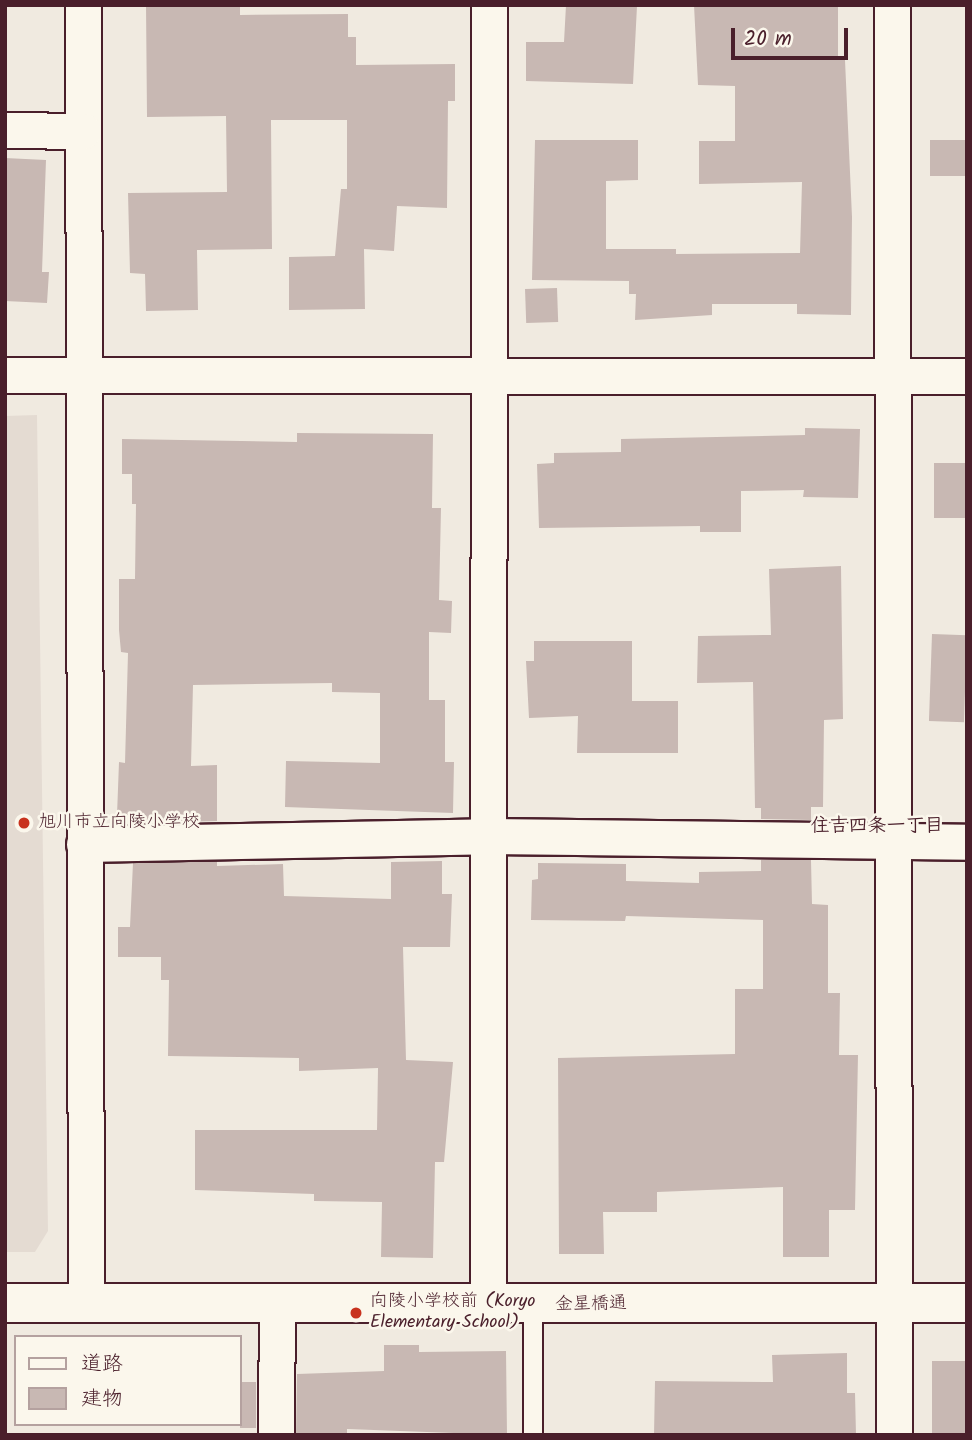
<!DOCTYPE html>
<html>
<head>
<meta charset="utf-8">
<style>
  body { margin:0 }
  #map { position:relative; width:972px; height:1440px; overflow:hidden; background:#f0eae0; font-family:Kalam,"Klee One",sans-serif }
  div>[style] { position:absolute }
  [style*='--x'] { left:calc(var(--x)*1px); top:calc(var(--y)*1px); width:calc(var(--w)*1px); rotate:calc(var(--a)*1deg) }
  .built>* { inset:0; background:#e4dbd2 }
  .building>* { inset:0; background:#c8b8b3; transform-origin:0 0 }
  .roads { filter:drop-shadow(2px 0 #4a1f2b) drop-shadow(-2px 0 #4a1f2b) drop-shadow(0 2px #4a1f2b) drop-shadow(0 -2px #4a1f2b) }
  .service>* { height:18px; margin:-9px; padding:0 9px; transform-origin:9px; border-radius:9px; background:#fbf7ec }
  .minor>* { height:35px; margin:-17.5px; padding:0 17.5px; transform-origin:17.5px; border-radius:17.5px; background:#fbf7ec }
  .tertiary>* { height:38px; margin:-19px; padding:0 19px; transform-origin:19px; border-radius:19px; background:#fbf7ec }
  .dots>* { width:19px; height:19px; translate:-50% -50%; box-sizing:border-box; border:4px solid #fbf7ec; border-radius:50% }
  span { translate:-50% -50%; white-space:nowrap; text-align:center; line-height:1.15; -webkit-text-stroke:5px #fbf7ec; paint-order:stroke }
  .poi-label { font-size:18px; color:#4a1f2b }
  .left { translate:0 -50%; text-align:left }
  .street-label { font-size:18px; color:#4a1f2b }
  .neighbourhood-label { font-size:19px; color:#4a1f2b; font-weight:700 }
  .frame { position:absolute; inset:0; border:7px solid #4a1f2b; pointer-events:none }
  .legend { position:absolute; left:14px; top:1335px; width:228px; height:91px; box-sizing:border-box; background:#fbf7ec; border:2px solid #b4a19f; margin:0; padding:9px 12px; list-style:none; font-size:21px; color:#4a1f2b }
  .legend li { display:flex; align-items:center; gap:14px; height:35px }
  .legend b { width:35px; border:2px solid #b4a19f }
  .scale { position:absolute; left:731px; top:28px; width:117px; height:32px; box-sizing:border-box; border:4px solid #4a1f2b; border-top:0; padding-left:9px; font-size:21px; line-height:24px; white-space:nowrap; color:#4a1f2b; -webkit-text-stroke:5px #fbf7ec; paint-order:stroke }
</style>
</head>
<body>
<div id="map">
  <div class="built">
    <div style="clip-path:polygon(37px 415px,48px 1231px,35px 1252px,5px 1252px,5px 416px)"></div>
  </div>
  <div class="building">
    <div style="clip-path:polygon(146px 5px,240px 5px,240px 15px,348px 14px,348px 37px,356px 37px,356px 65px,455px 64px,455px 101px,448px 101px,447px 208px,397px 206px,394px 251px,364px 249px,365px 309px,289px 310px,289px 257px,335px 256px,341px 189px,347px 189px,347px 120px,271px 120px,272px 249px,197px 250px,198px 310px,146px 311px,145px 274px,130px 273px,128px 193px,227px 192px,226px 116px,147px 117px)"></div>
    <div style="clip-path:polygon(566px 5px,637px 6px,633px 84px,526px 81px,526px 42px,564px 42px)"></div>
    <div style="clip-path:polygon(694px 5px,838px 5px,838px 60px,845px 60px,852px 217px,851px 315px,797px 314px,797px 304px,712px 304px,712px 315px,635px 320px,636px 294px,629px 294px,629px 281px,532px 280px,535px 140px,638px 140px,638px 180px,606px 181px,606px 249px,676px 249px,676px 254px,800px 253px,802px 182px,699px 184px,699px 141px,735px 141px,735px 86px,698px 85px)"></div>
    <div style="left:967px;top:140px;width:36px;height:37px;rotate:90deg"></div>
    <div style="clip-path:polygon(5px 158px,46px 160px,42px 272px,49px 272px,47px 303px,5px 301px)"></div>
    <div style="left:557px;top:288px;width:34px;height:32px;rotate:88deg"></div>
    <div style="clip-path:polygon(805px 428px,860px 429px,858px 498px,803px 497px,804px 490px,741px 491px,741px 532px,700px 532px,700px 526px,539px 528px,537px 464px,554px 463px,554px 453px,621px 452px,621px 439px,805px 435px)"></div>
    <div style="clip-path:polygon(297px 433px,433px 434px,432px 508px,441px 508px,439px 600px,452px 601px,451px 633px,429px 632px,429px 700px,445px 700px,445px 762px,454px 762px,453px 813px,285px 807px,286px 761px,380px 763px,380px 693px,332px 692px,332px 683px,193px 685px,191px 766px,217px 765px,217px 821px,135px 823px,135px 815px,117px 815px,119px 762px,125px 763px,128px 653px,121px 652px,119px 630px,119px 579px,135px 579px,136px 504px,132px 504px,132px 474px,122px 474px,122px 439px,297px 442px)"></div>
    <div style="left:967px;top:463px;width:55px;height:33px;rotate:90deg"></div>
    <div style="clip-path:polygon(841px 566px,843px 719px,824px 720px,823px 807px,811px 807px,811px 820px,761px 819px,761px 808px,755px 808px,753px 682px,697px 683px,698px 636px,771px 635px,769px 569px)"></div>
    <div style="left:932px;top:634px;width:35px;height:87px;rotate:2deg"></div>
    <div style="clip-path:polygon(534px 641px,632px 641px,632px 701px,678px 701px,678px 753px,577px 753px,578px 716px,529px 718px,526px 661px,534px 661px)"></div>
    <div style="clip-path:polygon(761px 860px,811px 860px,812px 904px,828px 905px,828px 993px,840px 993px,839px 1055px,858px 1055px,855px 1210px,829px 1210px,829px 1257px,783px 1257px,783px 1187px,657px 1192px,657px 1212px,603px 1212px,604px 1254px,559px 1254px,558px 1058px,735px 1054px,735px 989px,763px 989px,763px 920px,626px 916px,625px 921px,531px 920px,532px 880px,538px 879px,538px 863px,626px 864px,626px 881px,699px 883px,699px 872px,761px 871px)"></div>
    <div style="clip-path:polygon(217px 861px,217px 866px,283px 864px,284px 896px,391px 899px,391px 862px,442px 861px,442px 894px,452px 894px,450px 947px,403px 947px,406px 1060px,453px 1062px,444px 1162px,435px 1162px,433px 1258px,381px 1257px,382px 1202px,314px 1201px,314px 1194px,195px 1190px,195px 1130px,377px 1130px,378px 1068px,299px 1071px,299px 1058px,168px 1056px,169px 980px,161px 980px,161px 957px,118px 957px,118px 927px,130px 927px,133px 863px)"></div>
    <div style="clip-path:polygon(384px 1345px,419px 1345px,419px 1352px,506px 1351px,507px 1435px,347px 1429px,347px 1435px,296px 1435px,297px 1374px,384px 1371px)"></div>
    <div style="clip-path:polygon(847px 1353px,847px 1393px,855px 1393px,856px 1435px,654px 1435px,655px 1381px,773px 1382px,772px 1355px)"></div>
    <div style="left:932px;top:1361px;width:35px;height:74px"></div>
    <div style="left:240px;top:1382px;width:16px;height:46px"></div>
  </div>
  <div class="roads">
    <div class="service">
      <div style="--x:533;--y:1306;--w:129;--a:90"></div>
    </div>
    <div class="minor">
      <div style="--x:83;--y:5;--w:1298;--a:89.87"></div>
      <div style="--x:892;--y:5;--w:1430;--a:89.92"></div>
      <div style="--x:5;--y:130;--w:78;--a:0.7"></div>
      <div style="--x:5;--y:375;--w:962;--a:0.06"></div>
      <div style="--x:84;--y:844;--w:404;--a:-1.1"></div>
      <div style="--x:488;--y:836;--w:479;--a:0.7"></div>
      <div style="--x:488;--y:1305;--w:1300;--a:-89.96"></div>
      <div style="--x:276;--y:1435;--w:133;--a:-89.6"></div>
    </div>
    <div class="tertiary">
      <div style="--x:5;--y:1303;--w:962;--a:0"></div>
    </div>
  </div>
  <div class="dots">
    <div style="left:24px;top:823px;background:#c8321e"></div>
    <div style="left:356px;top:1313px;background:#c8321e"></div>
  </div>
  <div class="poi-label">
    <span class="left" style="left:38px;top:823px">旭川市立向陵小学校</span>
    <span class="left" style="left:370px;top:1313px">向陵小学校前 (Koryo<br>Elementary School)</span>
  </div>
  <div class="street-label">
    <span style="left:591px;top:1305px;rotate:-1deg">金星橋通</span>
  </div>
  <div class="neighbourhood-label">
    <span style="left:877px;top:827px">住吉四条一丁目</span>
  </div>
  <div class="frame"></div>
  <ul class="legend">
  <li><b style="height:9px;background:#fbf7ec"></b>道路</li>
  <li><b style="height:19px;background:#c8b8b3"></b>建物</li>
  </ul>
  <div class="scale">20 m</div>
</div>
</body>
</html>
